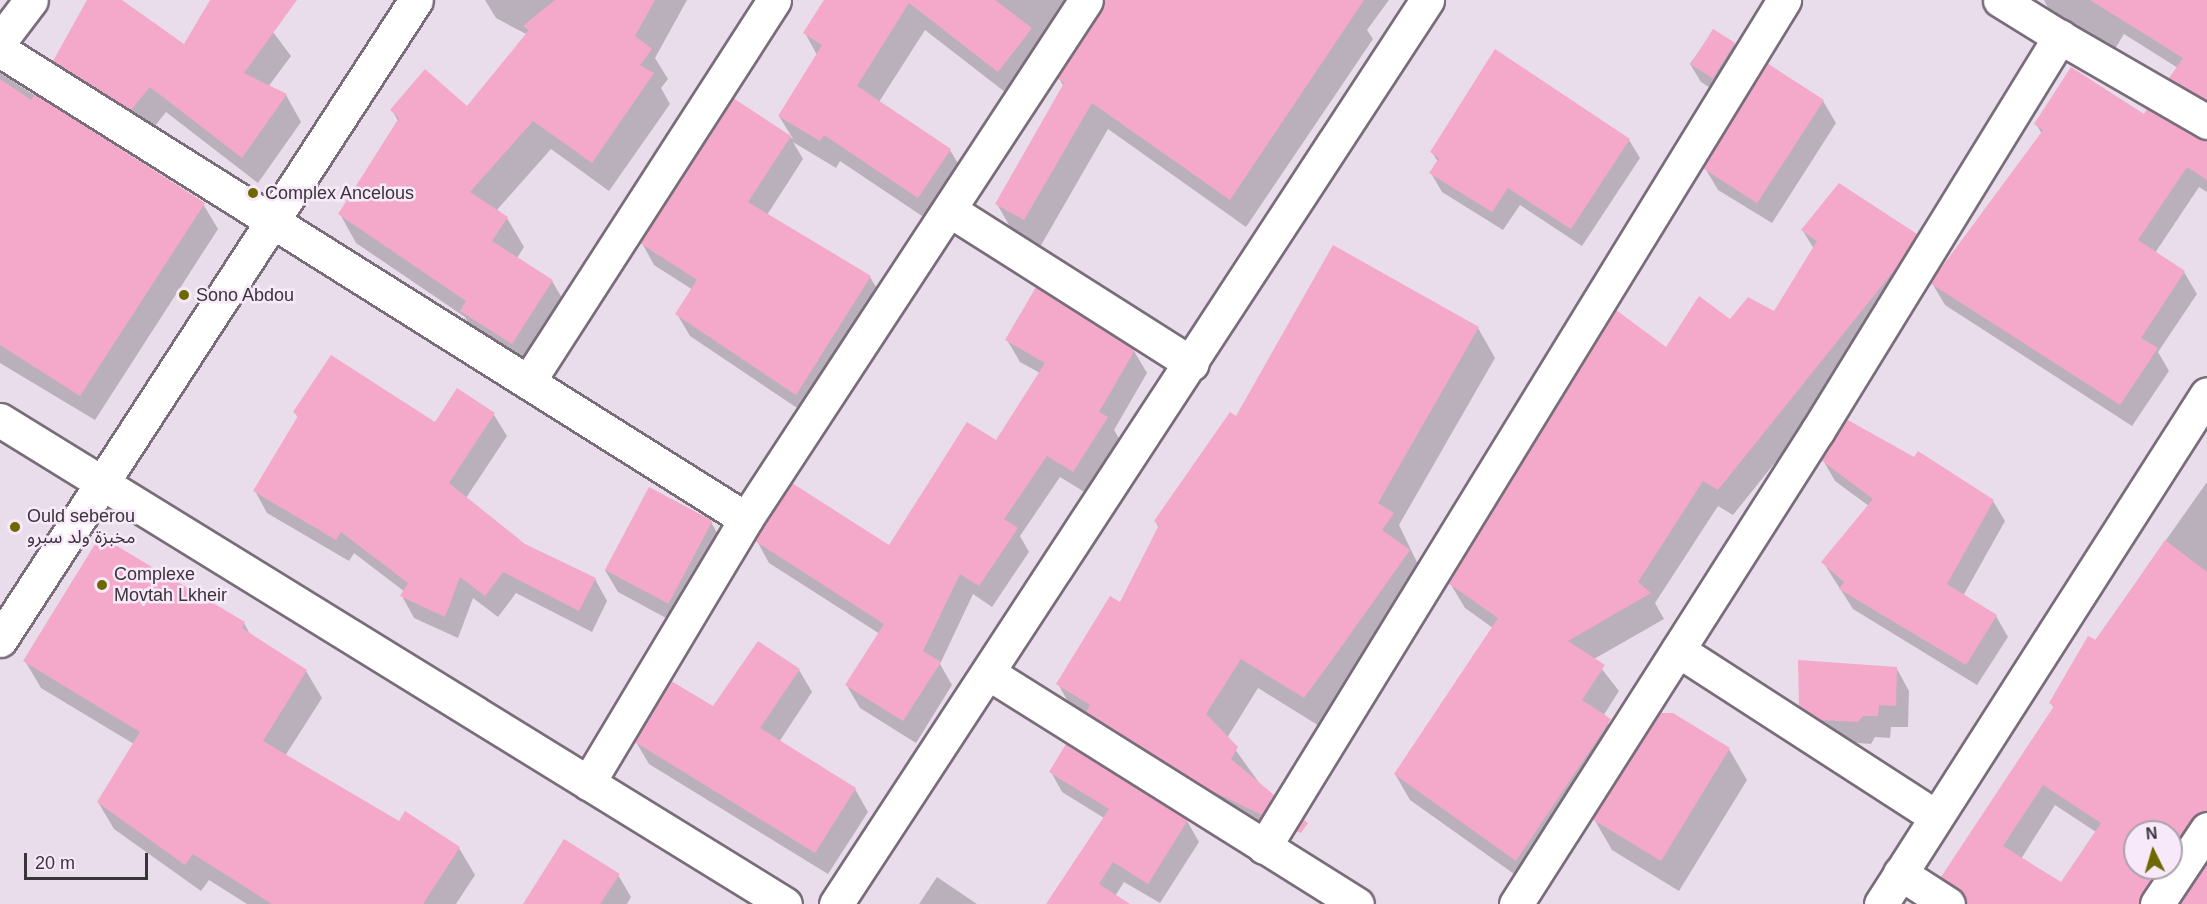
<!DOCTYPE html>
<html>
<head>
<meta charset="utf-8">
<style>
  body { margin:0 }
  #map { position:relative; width:2207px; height:904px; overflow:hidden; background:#e9dceb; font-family:Helvetica,"Noto Sans Arabic",sans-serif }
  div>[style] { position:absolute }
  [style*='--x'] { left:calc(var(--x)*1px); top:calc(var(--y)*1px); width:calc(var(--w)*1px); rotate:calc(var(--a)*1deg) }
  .shadow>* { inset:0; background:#0003 }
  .building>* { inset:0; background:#f4a9cb; transform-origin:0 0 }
  .roads { filter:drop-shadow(2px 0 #796d7a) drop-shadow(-2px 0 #796d7a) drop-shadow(0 2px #796d7a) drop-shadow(0 -2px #796d7a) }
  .minor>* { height:33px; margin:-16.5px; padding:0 16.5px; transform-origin:16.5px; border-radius:16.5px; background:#fff }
  .dots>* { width:16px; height:16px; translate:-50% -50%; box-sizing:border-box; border:3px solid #f7e9f9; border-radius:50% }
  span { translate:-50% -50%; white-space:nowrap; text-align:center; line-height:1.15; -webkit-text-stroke:5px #f7e9f9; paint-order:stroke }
  .poi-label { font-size:18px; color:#39343a }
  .left { translate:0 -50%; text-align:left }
  .north { position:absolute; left:2123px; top:820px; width:60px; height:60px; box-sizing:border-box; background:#f7e9f9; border:2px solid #aba1ad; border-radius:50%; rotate:355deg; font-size:16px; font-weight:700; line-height:24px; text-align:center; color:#39343a }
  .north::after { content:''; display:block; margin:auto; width:21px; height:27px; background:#6e6800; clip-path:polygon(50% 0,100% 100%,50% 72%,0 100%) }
  .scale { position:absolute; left:24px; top:853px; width:124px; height:27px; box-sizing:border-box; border:3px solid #39343a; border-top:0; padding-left:8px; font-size:18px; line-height:21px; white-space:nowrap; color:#39343a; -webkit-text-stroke:4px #f7e9f9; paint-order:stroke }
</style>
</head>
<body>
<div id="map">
  <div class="shadow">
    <div style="clip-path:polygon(89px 0,120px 0,185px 46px,212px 0,249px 0,291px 56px,268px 87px,286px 95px,301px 122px,258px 183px,166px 112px,147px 136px,70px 88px,55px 61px)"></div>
    <div style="clip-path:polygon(485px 0,687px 0,655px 58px,668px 79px,661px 88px,670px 104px,609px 191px,551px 149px,496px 211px,507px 218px,524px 247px,517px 258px,552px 281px,569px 310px,529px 372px,478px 340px,465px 317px,356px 243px,340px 214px,398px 121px,392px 110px,467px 108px,528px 35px,496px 18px)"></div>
    <div style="clip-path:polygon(825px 0,1389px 0,1367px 30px,1373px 39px,1246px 227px,1108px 129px,1040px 247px,1013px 232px,997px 204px,1064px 87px,1059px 78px,1105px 8px,1086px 17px,1014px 99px,925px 30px,879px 102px,950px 150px,966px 177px,934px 224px,840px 161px,836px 168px,793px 142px,803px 159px,767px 215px,870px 277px,883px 299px,809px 416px,690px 336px,677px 314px,693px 290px,654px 265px,642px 243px,733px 100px,793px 139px,779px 116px,817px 55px,805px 33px)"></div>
    <div style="clip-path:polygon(2044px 0,2207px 0,2207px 114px,2183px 100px,2170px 78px,2178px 68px,2124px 34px,2113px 52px,2053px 17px)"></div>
    <div style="clip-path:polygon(1713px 31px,1734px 44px,1745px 63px,1724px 97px,1701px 82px,1690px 64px)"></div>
    <div style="clip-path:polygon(0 73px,203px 204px,218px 229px,95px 420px,0 363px)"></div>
    <div style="clip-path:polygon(1823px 101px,1836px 123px,1772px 223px,1718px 190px,1705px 168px)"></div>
    <div style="clip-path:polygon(2144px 116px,2207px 140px,2207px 192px,2199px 187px,2155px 253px,2184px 272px,2197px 294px,2158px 352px,2169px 371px,2132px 426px,1945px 305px,1932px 283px,2042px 134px,2036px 124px)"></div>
    <div style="clip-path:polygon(1629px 140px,1640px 158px,1582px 246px,1520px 205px,1503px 230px,1442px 192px,1431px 173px,1438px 162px,1432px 152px)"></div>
    <div style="clip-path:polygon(1803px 231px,1916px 235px,1930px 261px,1910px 294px,1733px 515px,1718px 506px,1655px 603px,1664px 619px,1594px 659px,1619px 691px,1603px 716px,1625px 746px,1531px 886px,1410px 800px,1395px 774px,1493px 628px,1465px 608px,1450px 583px,1666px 349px,1731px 321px,1775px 313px,1814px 249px)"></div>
    <div style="clip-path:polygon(1036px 289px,1134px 351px,1147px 373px,1114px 430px,1120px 440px,1086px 493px,1060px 477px,1020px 536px,1029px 552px,992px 607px,973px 594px,940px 664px,952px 685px,916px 743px,860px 708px,847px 686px,880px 634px,769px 563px,757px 541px,889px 547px,996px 442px,1040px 373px,1020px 362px,1007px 340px)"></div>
    <div style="clip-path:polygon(1478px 328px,1495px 358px,1399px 525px,1426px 581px,1321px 727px,1258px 688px,1227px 738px,1290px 826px,1279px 844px,1075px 714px,1058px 684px,1121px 604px,1159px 528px,1155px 521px,1236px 418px)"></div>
    <div style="clip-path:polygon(457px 391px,494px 415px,507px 436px,466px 498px,524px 545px,595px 579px,607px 601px,592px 632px,516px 593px,498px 617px,473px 598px,458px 638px,414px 618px,402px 596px,405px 592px,354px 553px,349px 561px,267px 513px,255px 491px,298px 418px,295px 412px,436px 424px)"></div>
    <div style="clip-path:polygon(1914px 459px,1993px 501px,2005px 521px,1963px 596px,1996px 616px,2008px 637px,1977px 685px,1853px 609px,1823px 562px,1869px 506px,1835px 481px,1823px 460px)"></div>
    <div style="clip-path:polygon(evenodd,2207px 482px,2207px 839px,2161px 904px,1962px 904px,1942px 877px,2054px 708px,2051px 703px,2207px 482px,2055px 805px,2096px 832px,2061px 884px,2021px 859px,2055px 805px,2207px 482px,2135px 832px,2171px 832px,2171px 868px,2135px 868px,2135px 832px)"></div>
    <div style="clip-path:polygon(711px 522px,723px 544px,679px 625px,618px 592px,605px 570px)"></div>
    <div style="clip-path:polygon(244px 623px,251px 636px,306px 671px,322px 698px,285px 756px,400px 823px,459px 848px,475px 875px,456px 904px,247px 904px,209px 880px,201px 891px,114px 829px,98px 802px,134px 744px,41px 688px,25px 661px)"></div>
    <div style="clip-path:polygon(759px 643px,799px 670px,812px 692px,779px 742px,855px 789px,868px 812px,828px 874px,649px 764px,636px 742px,714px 708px)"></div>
    <div style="clip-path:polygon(1897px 669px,1909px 691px,1908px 727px,1891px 727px,1890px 738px,1875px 737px,1871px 744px,1834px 741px,1814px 728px,1801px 706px)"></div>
    <div style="clip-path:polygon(1729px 749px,1747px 780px,1679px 891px,1612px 850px,1594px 819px)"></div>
    <div style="clip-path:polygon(1051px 772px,1187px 821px,1199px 842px,1160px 903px,1124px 882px,1110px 904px,1049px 904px,1104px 818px,1062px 792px)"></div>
    <div style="clip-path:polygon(618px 875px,631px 897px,627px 904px,525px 904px)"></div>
    <div style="clip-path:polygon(937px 877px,977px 904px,919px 904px)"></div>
  </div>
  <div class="building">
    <div style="clip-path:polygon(87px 0,122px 0,184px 44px,210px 0,297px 0,244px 73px,287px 94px,242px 158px,150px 87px,131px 110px,53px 61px)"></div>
    <div style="clip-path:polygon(555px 0,655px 0,635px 36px,652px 49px,640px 65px,654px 73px,592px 163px,533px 121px,470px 192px,508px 217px,492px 241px,553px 280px,512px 344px,460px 311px,466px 301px,338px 214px,399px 118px,390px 110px,425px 69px,467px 106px,529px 30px,523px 26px)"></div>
    <div style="clip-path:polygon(824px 0,995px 0,1032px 28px,998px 72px,909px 3px,857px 86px,951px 149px,918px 198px,824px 135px,820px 141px,778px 116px,822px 45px,803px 33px)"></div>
    <div style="clip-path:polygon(1105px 0,1364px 0,1230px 200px,1092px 103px,1024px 220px,995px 204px,1064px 83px,1057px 78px)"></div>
    <div style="clip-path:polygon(2090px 0,2207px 0,2207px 100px,2169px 78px,2183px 58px)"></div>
    <div style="left:1713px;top:29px;width:26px;height:42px;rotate:32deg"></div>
    <div style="clip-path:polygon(1495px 49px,1630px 139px,1571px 229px,1508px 188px,1492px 212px,1429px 173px,1439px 158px,1430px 152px)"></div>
    <div style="left:1767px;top:63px;width:68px;height:123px;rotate:33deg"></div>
    <div style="clip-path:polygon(2071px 67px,2144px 114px,2147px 109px,2207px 141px,2207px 180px,2187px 167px,2138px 240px,2185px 271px,2141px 338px,2158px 348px,2120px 405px,1930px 283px,2043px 130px,2034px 124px)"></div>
    <div style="clip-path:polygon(0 79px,31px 100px,35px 94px,205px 203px,80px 396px,0 345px)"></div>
    <div style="clip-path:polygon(733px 98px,791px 136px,748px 202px,871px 276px,796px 395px,675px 314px,697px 280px,640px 243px)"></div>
    <div style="clip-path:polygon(1839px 183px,1917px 234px,1896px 268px,1718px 490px,1703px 481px,1638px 582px,1651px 593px,1568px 641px,1605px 665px,1582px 700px,1611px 719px,1516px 861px,1394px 774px,1498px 618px,1448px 583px,1616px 310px,1666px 347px,1699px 296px,1730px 319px,1748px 297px,1774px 311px,1817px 241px,1801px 230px)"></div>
    <div style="clip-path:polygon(1333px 245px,1479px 327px,1378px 503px,1394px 513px,1382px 530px,1410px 550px,1339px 650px,1304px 698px,1241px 659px,1206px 714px,1238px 747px,1231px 759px,1274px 795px,1262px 815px,1208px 789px,1086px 712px,1090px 705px,1056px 684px,1110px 596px,1120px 602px,1159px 525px,1154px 521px,1230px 412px,1236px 416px)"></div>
    <div style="clip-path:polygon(1036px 287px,1135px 350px,1099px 412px,1108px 417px,1073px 472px,1047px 456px,1004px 519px,1018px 528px,979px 586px,960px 574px,923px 651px,941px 662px,903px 721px,845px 685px,884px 624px,755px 541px,792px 483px,889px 545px,967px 422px,996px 440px,1045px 363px,1005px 340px)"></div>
    <div style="clip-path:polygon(331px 355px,435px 422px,457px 388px,495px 413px,449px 483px,525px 544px,596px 578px,579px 611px,503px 572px,485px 596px,460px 577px,445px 617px,400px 596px,408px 583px,341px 532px,336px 540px,253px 491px,298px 416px,293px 412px)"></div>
    <div style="clip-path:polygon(1846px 419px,1914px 457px,1918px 451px,1994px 500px,1947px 584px,1997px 615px,1966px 665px,1839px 589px,1844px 582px,1821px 562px,1873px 499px,1821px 460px)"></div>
    <div style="left:649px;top:487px;width:72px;height:94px;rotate:28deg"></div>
    <div style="clip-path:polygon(100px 536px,245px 622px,242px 628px,307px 670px,263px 741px,399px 821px,405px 811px,460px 847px,423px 904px,272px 904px,193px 854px,185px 865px,97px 802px,140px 732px,23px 661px)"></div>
    <div style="clip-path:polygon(evenodd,2165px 540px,2207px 572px,2207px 810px,2192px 818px,2171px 849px,2171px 832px,2135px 832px,2135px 868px,2158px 868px,2138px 904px,1967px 904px,1959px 889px,1941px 877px,2054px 706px,2049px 703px,2088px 636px,2096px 640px,2165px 540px,2043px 785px,2101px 823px,2061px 882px,2003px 846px,2043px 785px)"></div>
    <div style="clip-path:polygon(758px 641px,800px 669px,760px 728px,856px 788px,815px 853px,635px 742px,671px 681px,713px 706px)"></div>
    <div style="clip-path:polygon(1798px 660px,1897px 667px,1896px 706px,1879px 705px,1878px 716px,1863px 716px,1858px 722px,1820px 720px,1799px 706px)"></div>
    <div style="clip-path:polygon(1660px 713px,1673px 713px,1730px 748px,1661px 861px,1592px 819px)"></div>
    <div style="clip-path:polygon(1066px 744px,1188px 820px,1148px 884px,1113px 862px,1099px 884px,1130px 904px,1046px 904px,1109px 809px,1049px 772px)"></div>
    <div style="clip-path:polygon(1303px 819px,1308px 823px,1301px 833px,1296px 831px)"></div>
    <div style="clip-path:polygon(564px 839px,620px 874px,600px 904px,523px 904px)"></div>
    <div style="clip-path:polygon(2207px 863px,2207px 904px,2180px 904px)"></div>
  </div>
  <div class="roads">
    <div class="minor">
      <div style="--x:2000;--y:0;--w:70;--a:31.7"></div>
      <div style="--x:0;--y:41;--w:51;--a:-52.9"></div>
      <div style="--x:0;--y:50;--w:881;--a:32.16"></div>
      <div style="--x:746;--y:519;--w:620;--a:-56.77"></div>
      <div style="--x:951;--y:211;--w:285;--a:32.4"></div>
      <div style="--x:528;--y:382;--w:454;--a:-57.2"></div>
      <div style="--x:0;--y:420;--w:922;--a:31.66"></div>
      <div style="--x:0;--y:640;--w:763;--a:-56.98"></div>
      <div style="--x:1678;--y:650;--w:307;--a:32.9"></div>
      <div style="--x:990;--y:674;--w:433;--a:32.1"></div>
      <div style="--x:588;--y:783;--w:308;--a:-59.1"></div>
      <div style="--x:1264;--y:847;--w:994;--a:-58.45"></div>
      <div style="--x:1900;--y:873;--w:57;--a:32.9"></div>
      <div style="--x:836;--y:904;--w:1080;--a:-56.82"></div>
      <div style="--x:1516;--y:904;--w:562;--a:-57.5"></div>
      <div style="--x:1818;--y:430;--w:462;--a:-58.4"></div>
      <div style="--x:2060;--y:37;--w:170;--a:30"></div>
      <div style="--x:1881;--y:904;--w:605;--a:-57.41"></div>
      <div style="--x:2157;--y:904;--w:90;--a:-56.3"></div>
    </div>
  </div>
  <div class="dots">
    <div style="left:253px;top:193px;background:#6e6800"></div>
    <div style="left:184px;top:295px;background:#6e6800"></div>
    <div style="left:15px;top:527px;background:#6e6800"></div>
    <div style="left:102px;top:585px;background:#6e6800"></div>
  </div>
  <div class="poi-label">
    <span class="left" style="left:265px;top:193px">Complex Ancelous</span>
    <span class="left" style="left:196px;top:295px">Sono Abdou</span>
    <span class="left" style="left:27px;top:527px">Ould seberou<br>مخبزة ولد سبرو</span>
    <span class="left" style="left:114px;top:585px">Complexe<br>Movtah Lkheir</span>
  </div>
  <div class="north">N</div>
  <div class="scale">20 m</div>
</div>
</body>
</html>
